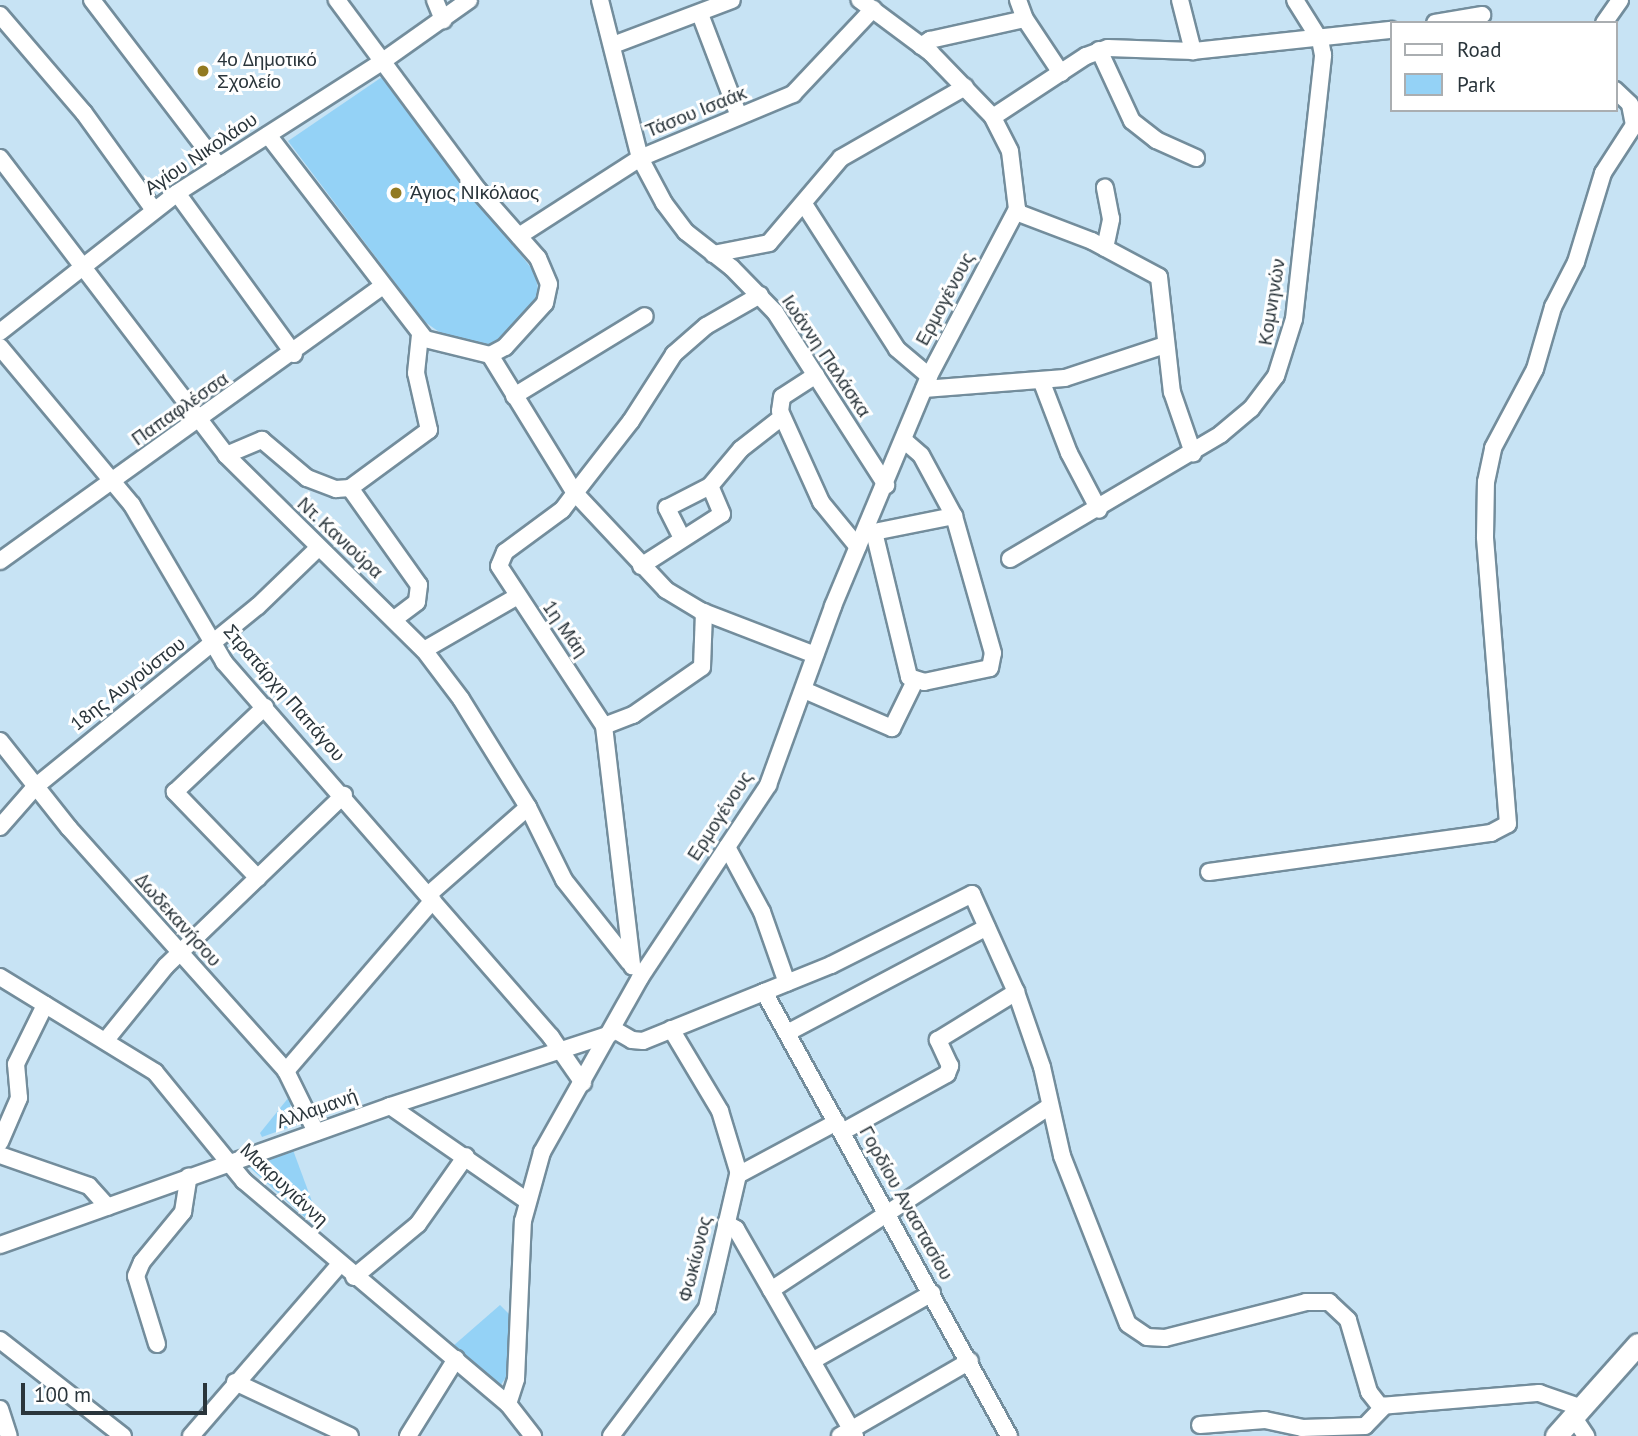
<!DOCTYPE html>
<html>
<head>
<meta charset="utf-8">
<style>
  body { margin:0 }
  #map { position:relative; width:1638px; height:1436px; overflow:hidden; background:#c7e3f4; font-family:"PT Sans",sans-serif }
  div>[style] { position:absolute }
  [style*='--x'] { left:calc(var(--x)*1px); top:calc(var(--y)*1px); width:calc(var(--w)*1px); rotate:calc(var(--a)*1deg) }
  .green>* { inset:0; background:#94d2f6 }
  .roads { filter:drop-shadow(2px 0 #738d9c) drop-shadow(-2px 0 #738d9c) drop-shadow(0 2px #738d9c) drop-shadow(0 -2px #738d9c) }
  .minor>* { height:16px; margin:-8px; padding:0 8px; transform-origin:8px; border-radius:8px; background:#fff }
  .major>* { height:21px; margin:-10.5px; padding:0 10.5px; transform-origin:10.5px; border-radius:10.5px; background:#fff }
  .dots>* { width:19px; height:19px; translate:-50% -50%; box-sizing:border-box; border:4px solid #fff; border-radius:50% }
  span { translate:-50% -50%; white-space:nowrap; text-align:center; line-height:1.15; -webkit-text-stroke:6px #fff; paint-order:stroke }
  .poi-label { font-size:19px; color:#2a353b }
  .left { translate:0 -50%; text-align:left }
  .street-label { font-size:19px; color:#2a353b }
  .legend { position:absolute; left:1390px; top:21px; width:228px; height:91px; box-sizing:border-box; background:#fff; border:2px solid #aaaeb1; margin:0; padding:9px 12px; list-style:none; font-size:21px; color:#2a353b }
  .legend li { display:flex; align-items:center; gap:14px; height:35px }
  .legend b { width:35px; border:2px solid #aaaeb1 }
  .scale { position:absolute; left:21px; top:1383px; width:186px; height:32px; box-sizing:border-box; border:4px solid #2a353b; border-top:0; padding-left:9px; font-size:21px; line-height:24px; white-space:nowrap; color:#2a353b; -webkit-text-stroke:5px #fff; paint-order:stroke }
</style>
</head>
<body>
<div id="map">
  <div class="green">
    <div style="clip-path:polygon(382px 77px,535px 273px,540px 300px,493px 345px,445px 336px,425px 322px,288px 141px)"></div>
    <div style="clip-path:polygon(289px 1097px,301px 1123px,262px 1137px,260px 1133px)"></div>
    <div style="clip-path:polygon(293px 1150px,317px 1215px,310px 1222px,249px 1167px)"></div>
    <div style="clip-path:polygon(500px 1305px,510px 1315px,509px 1373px,500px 1386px,453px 1346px)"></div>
  </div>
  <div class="roads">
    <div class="minor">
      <div style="--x:92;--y:0;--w:209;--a:52.6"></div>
      <div style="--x:435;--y:0;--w:22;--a:68"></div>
      <div style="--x:600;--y:0;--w:163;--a:75.8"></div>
      <div style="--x:640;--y:158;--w:51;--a:61.9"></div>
      <div style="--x:664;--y:203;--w:36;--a:53"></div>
      <div style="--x:686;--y:232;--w:58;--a:38"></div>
      <div style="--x:732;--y:268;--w:62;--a:45.7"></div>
      <div style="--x:775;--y:312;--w:206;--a:57.3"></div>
      <div style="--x:1018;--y:0;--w:20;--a:70"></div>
      <div style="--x:1025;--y:19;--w:65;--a:56.3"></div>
      <div style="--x:1180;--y:0;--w:53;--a:75.7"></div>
      <div style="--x:700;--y:14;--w:109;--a:69.1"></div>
      <div style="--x:0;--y:15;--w:129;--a:49.4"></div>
      <div style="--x:84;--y:113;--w:120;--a:54.2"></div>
      <div style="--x:1435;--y:23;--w:48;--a:-9.7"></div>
      <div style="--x:1604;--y:23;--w:28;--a:-55"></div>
      <div style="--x:613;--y:45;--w:127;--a:-20.7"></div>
      <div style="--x:921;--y:46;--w:11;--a:-34"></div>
      <div style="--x:930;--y:40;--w:97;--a:-12.5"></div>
      <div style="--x:1099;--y:50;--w:78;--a:65.1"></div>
      <div style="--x:1132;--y:121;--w:31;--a:38"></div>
      <div style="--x:1156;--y:140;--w:44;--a:24.2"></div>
      <div style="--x:993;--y:117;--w:111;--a:-33.3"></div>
      <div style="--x:1086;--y:56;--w:23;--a:-20"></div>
      <div style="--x:1108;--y:48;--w:85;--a:2"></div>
      <div style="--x:1193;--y:51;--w:199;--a:-6.1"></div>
      <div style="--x:268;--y:135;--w:257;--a:52.4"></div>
      <div style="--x:425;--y:339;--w:67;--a:13.8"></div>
      <div style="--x:490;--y:355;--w:17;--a:-28"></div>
      <div style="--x:505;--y:347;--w:59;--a:-47.7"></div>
      <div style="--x:545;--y:303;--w:19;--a:-78"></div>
      <div style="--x:549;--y:284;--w:28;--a:-113"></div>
      <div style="--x:538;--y:258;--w:91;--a:-131.4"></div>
      <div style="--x:478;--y:190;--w:237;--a:-126.6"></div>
      <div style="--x:0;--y:158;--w:373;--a:52.7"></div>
      <div style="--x:226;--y:455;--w:278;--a:44.6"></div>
      <div style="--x:424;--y:650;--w:61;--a:52.9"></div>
      <div style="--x:461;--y:699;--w:127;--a:58.2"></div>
      <div style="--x:528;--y:807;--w:81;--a:63.7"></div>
      <div style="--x:564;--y:880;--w:105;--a:51.6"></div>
      <div style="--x:177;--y:193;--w:199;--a:54"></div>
      <div style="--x:804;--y:204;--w:172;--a:57.3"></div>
      <div style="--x:897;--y:349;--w:42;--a:40.2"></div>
      <div style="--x:1016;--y:212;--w:81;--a:20.9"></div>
      <div style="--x:1092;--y:241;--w:76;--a:28.2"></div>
      <div style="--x:1159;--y:277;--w:116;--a:83.6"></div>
      <div style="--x:1172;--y:392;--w:65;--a:71"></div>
      <div style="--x:519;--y:236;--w:144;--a:-32.8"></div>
      <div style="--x:640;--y:158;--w:166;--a:-22.7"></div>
      <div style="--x:793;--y:94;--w:117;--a:-46.7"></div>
      <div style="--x:1105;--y:248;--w:30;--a:-78"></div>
      <div style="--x:1111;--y:219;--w:32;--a:-101"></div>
      <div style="--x:713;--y:254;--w:57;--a:-11.1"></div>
      <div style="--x:769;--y:243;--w:111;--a:-49.7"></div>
      <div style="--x:841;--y:158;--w:143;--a:-29.8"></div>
      <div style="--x:760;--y:295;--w:62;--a:150.1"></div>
      <div style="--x:706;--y:326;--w:43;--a:138.8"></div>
      <div style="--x:674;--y:354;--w:80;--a:122.7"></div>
      <div style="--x:631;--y:421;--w:91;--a:127.9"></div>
      <div style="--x:575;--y:493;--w:133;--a:46.8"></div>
      <div style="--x:666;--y:590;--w:41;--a:31"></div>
      <div style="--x:701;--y:611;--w:122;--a:21.1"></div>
      <div style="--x:0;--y:332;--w:225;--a:-38.1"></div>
      <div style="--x:177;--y:193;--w:241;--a:-32.6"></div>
      <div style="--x:380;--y:63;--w:109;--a:-35.3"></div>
      <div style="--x:0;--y:347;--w:206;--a:50.1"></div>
      <div style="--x:132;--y:505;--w:182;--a:59.6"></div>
      <div style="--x:224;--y:662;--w:498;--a:48.9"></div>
      <div style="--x:551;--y:1037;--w:56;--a:55.2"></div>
      <div style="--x:490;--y:355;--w:162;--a:58.4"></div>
      <div style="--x:575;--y:493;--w:21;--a:127"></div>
      <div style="--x:562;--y:510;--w:71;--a:143.6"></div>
      <div style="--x:505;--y:552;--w:15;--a:113"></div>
      <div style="--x:499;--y:566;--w:191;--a:56.7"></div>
      <div style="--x:604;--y:726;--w:242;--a:83.3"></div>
      <div style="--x:816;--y:375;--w:40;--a:147.1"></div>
      <div style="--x:782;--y:397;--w:14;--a:98"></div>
      <div style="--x:780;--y:411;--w:100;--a:65.7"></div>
      <div style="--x:821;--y:502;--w:58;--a:50.6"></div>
      <div style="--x:1041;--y:380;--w:78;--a:69"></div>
      <div style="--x:1069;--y:453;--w:64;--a:62.2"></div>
      <div style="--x:924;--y:389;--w:141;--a:-4.5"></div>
      <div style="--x:1065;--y:378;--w:105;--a:-18.3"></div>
      <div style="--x:514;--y:396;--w:153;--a:-31.4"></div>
      <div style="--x:226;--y:455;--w:39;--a:-23"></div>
      <div style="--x:262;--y:440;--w:59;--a:40.2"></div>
      <div style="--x:307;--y:478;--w:31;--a:21"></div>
      <div style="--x:336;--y:489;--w:14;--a:-4"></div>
      <div style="--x:350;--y:488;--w:98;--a:-36.3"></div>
      <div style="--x:429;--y:430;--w:58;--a:-102.8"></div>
      <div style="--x:416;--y:373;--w:38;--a:-84"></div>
      <div style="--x:350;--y:488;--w:119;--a:54.6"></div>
      <div style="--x:419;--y:585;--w:17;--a:97"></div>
      <div style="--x:417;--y:602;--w:26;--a:143"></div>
      <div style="--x:867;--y:529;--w:8;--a:23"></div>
      <div style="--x:874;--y:532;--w:149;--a:76.4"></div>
      <div style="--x:909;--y:677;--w:16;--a:18"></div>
      <div style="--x:924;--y:682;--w:67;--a:-12"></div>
      <div style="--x:990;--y:668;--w:15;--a:-79"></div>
      <div style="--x:993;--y:653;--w:142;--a:-105.9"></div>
      <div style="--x:954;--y:516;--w:69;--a:-118.4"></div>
      <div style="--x:921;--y:455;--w:21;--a:-139"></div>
      <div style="--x:874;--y:532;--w:82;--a:-11.3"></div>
      <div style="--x:682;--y:538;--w:34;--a:-117"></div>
      <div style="--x:667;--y:508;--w:48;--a:-27.1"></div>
      <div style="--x:1010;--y:559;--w:245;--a:-30.6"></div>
      <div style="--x:1221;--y:434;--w:39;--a:-40"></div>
      <div style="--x:1251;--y:409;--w:41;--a:-52.9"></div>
      <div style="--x:1276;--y:376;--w:60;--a:-72.5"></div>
      <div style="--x:1294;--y:319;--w:266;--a:-83.7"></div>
      <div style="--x:1323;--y:55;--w:15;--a:-101"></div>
      <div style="--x:1320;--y:40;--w:47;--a:-122"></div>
      <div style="--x:0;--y:561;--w:471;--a:-35.7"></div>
      <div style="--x:641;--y:566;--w:96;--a:-32.7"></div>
      <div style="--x:722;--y:514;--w:30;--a:-113"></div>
      <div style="--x:710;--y:486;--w:48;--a:-50"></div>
      <div style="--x:741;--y:449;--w:52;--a:-38"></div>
      <div style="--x:424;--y:650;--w:106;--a:-29.9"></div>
      <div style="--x:804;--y:690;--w:96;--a:23.4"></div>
      <div style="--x:892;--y:728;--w:52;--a:-63.9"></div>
      <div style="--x:604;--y:726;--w:31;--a:-21"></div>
      <div style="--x:633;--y:715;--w:84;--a:-34.8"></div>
      <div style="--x:702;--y:667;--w:55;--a:-87.9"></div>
      <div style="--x:0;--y:741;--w:111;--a:51.6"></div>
      <div style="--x:69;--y:828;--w:326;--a:48.2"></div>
      <div style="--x:286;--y:1071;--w:68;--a:63.8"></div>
      <div style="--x:0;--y:827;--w:53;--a:-48.8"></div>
      <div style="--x:35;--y:787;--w:287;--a:-39.1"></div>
      <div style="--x:258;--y:606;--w:82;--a:-44"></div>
      <div style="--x:727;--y:847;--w:74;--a:61.7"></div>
      <div style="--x:762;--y:912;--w:75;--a:70.6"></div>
      <div style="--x:1209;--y:872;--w:285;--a:-7.9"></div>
      <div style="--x:1491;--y:833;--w:19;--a:-28"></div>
      <div style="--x:1508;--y:824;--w:288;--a:-94.6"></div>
      <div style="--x:1485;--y:537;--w:55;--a:-89"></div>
      <div style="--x:1486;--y:482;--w:35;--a:-78"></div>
      <div style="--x:1493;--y:448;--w:89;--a:-62"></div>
      <div style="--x:1535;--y:369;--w:65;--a:-73.8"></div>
      <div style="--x:1553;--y:307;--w:51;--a:-62.9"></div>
      <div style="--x:1576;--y:262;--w:93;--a:-73.1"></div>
      <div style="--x:1603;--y:173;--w:57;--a:-57.1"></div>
      <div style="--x:1634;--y:125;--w:21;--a:-101"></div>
      <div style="--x:1630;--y:104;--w:21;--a:-137"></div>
      <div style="--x:258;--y:878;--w:120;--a:-134"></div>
      <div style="--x:175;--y:792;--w:124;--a:-43.4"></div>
      <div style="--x:428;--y:895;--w:133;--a:-41.3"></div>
      <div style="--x:0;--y:977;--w:182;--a:31.5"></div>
      <div style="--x:155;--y:1072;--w:141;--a:50.8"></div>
      <div style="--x:244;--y:1181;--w:346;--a:40.2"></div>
      <div style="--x:508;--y:1404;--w:41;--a:52"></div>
      <div style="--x:764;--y:992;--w:507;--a:61.11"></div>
      <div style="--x:613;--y:1029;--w:22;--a:30"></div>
      <div style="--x:632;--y:1040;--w:11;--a:5"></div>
      <div style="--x:643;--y:1041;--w:203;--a:-22"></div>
      <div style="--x:831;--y:965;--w:158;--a:-26.7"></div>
      <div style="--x:972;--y:894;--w:107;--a:65.8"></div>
      <div style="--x:1016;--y:992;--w:79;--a:70.9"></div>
      <div style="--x:1042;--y:1067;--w:91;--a:77.3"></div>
      <div style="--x:1062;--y:1156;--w:180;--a:68.6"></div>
      <div style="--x:1128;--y:1324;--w:23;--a:34"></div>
      <div style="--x:1147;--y:1337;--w:18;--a:3"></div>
      <div style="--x:1165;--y:1338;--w:146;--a:-14.3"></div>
      <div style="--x:1306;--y:1302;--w:23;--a:0"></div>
      <div style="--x:1329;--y:1302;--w:26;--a:43"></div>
      <div style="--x:1348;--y:1320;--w:75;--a:73.7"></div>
      <div style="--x:1369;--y:1392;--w:18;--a:52"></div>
      <div style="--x:1380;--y:1406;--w:160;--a:-4.7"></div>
      <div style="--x:1539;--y:1393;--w:46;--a:19.2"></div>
      <div style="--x:671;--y:1029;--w:96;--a:59.1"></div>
      <div style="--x:720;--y:1111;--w:66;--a:73.2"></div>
      <div style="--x:787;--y:1033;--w:226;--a:-27.9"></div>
      <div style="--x:106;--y:1040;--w:95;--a:-51"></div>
      <div style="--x:166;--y:966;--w:247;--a:-43.9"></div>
      <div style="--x:286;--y:1071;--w:225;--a:-49.3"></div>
      <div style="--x:390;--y:1106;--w:165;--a:34.7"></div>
      <div style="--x:842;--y:1132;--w:120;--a:-28.9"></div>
      <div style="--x:947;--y:1074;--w:9;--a:-69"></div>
      <div style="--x:950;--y:1066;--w:29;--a:-115"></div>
      <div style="--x:938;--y:1040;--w:92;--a:-31.6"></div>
      <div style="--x:0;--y:1142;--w:48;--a:-66.6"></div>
      <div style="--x:19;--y:1098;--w:34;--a:-95"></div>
      <div style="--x:16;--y:1064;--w:66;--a:-63.8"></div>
      <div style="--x:0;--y:1155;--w:94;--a:19.2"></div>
      <div style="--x:89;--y:1186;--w:28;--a:48"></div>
      <div style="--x:726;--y:1223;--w:12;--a:31"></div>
      <div style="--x:736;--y:1229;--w:239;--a:60.1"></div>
      <div style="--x:0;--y:1245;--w:414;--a:-19.6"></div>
      <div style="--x:390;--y:1106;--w:231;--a:-18.1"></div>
      <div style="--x:354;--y:1277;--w:83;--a:-39.6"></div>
      <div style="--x:418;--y:1224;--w:83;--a:-54.8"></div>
      <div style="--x:771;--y:1290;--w:334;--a:-33.4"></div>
      <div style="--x:0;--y:1340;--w:156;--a:38"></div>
      <div style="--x:157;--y:1344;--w:71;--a:-107.2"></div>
      <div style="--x:136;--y:1276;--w:15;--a:-67"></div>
      <div style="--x:142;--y:1262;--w:65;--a:-50.6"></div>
      <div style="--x:183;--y:1212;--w:36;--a:-81"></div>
      <div style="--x:812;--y:1361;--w:138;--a:-29.5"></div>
      <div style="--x:235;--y:1382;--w:127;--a:25.2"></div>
      <div style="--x:508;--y:1404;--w:26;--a:-72"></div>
      <div style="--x:516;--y:1379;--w:158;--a:-87.5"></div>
      <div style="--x:523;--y:1221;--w:72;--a:-74.6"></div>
      <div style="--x:542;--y:1152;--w:200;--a:-60.6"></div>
      <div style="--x:640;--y:978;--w:232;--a:-56.4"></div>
      <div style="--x:768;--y:785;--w:190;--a:-70"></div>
      <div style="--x:833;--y:606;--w:249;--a:-67.3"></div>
      <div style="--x:929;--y:376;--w:189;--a:-62.2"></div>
      <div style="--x:1017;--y:209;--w:58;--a:-96.9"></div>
      <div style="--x:1010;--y:151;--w:38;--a:-117"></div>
      <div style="--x:993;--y:117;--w:89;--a:-134.1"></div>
      <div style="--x:931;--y:53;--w:89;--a:-143.3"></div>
      <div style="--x:0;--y:1409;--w:28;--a:72"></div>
      <div style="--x:1574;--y:1418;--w:22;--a:56"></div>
      <div style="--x:1200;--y:1425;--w:65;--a:-4.4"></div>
      <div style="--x:1265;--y:1420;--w:38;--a:12"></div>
      <div style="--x:1302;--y:1428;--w:63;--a:-1.8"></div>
      <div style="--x:1365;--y:1426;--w:28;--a:-46"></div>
      <div style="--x:191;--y:1436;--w:228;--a:-49.1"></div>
      <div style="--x:408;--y:1436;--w:91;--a:-58.1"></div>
      <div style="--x:611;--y:1436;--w:160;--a:-53.1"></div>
      <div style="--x:707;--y:1308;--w:137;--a:-76.9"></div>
      <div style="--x:738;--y:1175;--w:112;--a:-28.2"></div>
      <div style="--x:840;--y:1436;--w:150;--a:-30"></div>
    </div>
    <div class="major">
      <div style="--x:1556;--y:1436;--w:123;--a:-48.3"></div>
    </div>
  </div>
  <div class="dots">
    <div style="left:203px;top:71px;background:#927a21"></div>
    <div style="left:396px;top:193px;background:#927a21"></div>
  </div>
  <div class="poi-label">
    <span class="left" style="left:217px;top:71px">4ο Δημοτικό<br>Σχολείο</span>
    <span class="left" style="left:410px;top:193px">Άγιος ΝΙκόλαος</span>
  </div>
  <div class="street-label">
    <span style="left:696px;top:112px;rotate:-22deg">Τάσου Ισαάκ</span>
    <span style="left:201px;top:154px;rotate:-34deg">Αγίου Νικολάου</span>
    <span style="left:945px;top:299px;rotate:-62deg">Ερμογένους</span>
    <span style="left:1272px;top:302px;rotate:-81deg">Κομνηνών</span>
    <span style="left:826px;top:356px;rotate:56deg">Ιωάννη Παλάσκα</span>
    <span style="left:180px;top:409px;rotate:-35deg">Παπαφλέσσα</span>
    <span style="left:340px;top:538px;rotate:43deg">Ντ. Κανιούρα</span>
    <span style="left:565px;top:629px;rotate:55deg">1η Μάη</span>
    <span style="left:128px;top:684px;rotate:-38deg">18ης Αυγούστου</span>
    <span style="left:284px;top:693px;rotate:49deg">Στρατάρχη Παπάγου</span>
    <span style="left:720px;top:816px;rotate:-57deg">Ερμογένους</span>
    <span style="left:178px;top:920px;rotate:48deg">Δωδεκανήσου</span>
    <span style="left:317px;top:1109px;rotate:-19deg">Αλλαμανή</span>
    <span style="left:284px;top:1185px;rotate:43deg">Μακρυγιάννη</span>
    <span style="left:906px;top:1203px;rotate:61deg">Γορδίου Αναστασίου</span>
    <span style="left:695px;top:1259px;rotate:-76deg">Φωκίωνος</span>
  </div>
  <ul class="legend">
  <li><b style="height:9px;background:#fff"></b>Road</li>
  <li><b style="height:19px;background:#94d2f6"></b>Park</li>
  </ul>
  <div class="scale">100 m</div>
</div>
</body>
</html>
